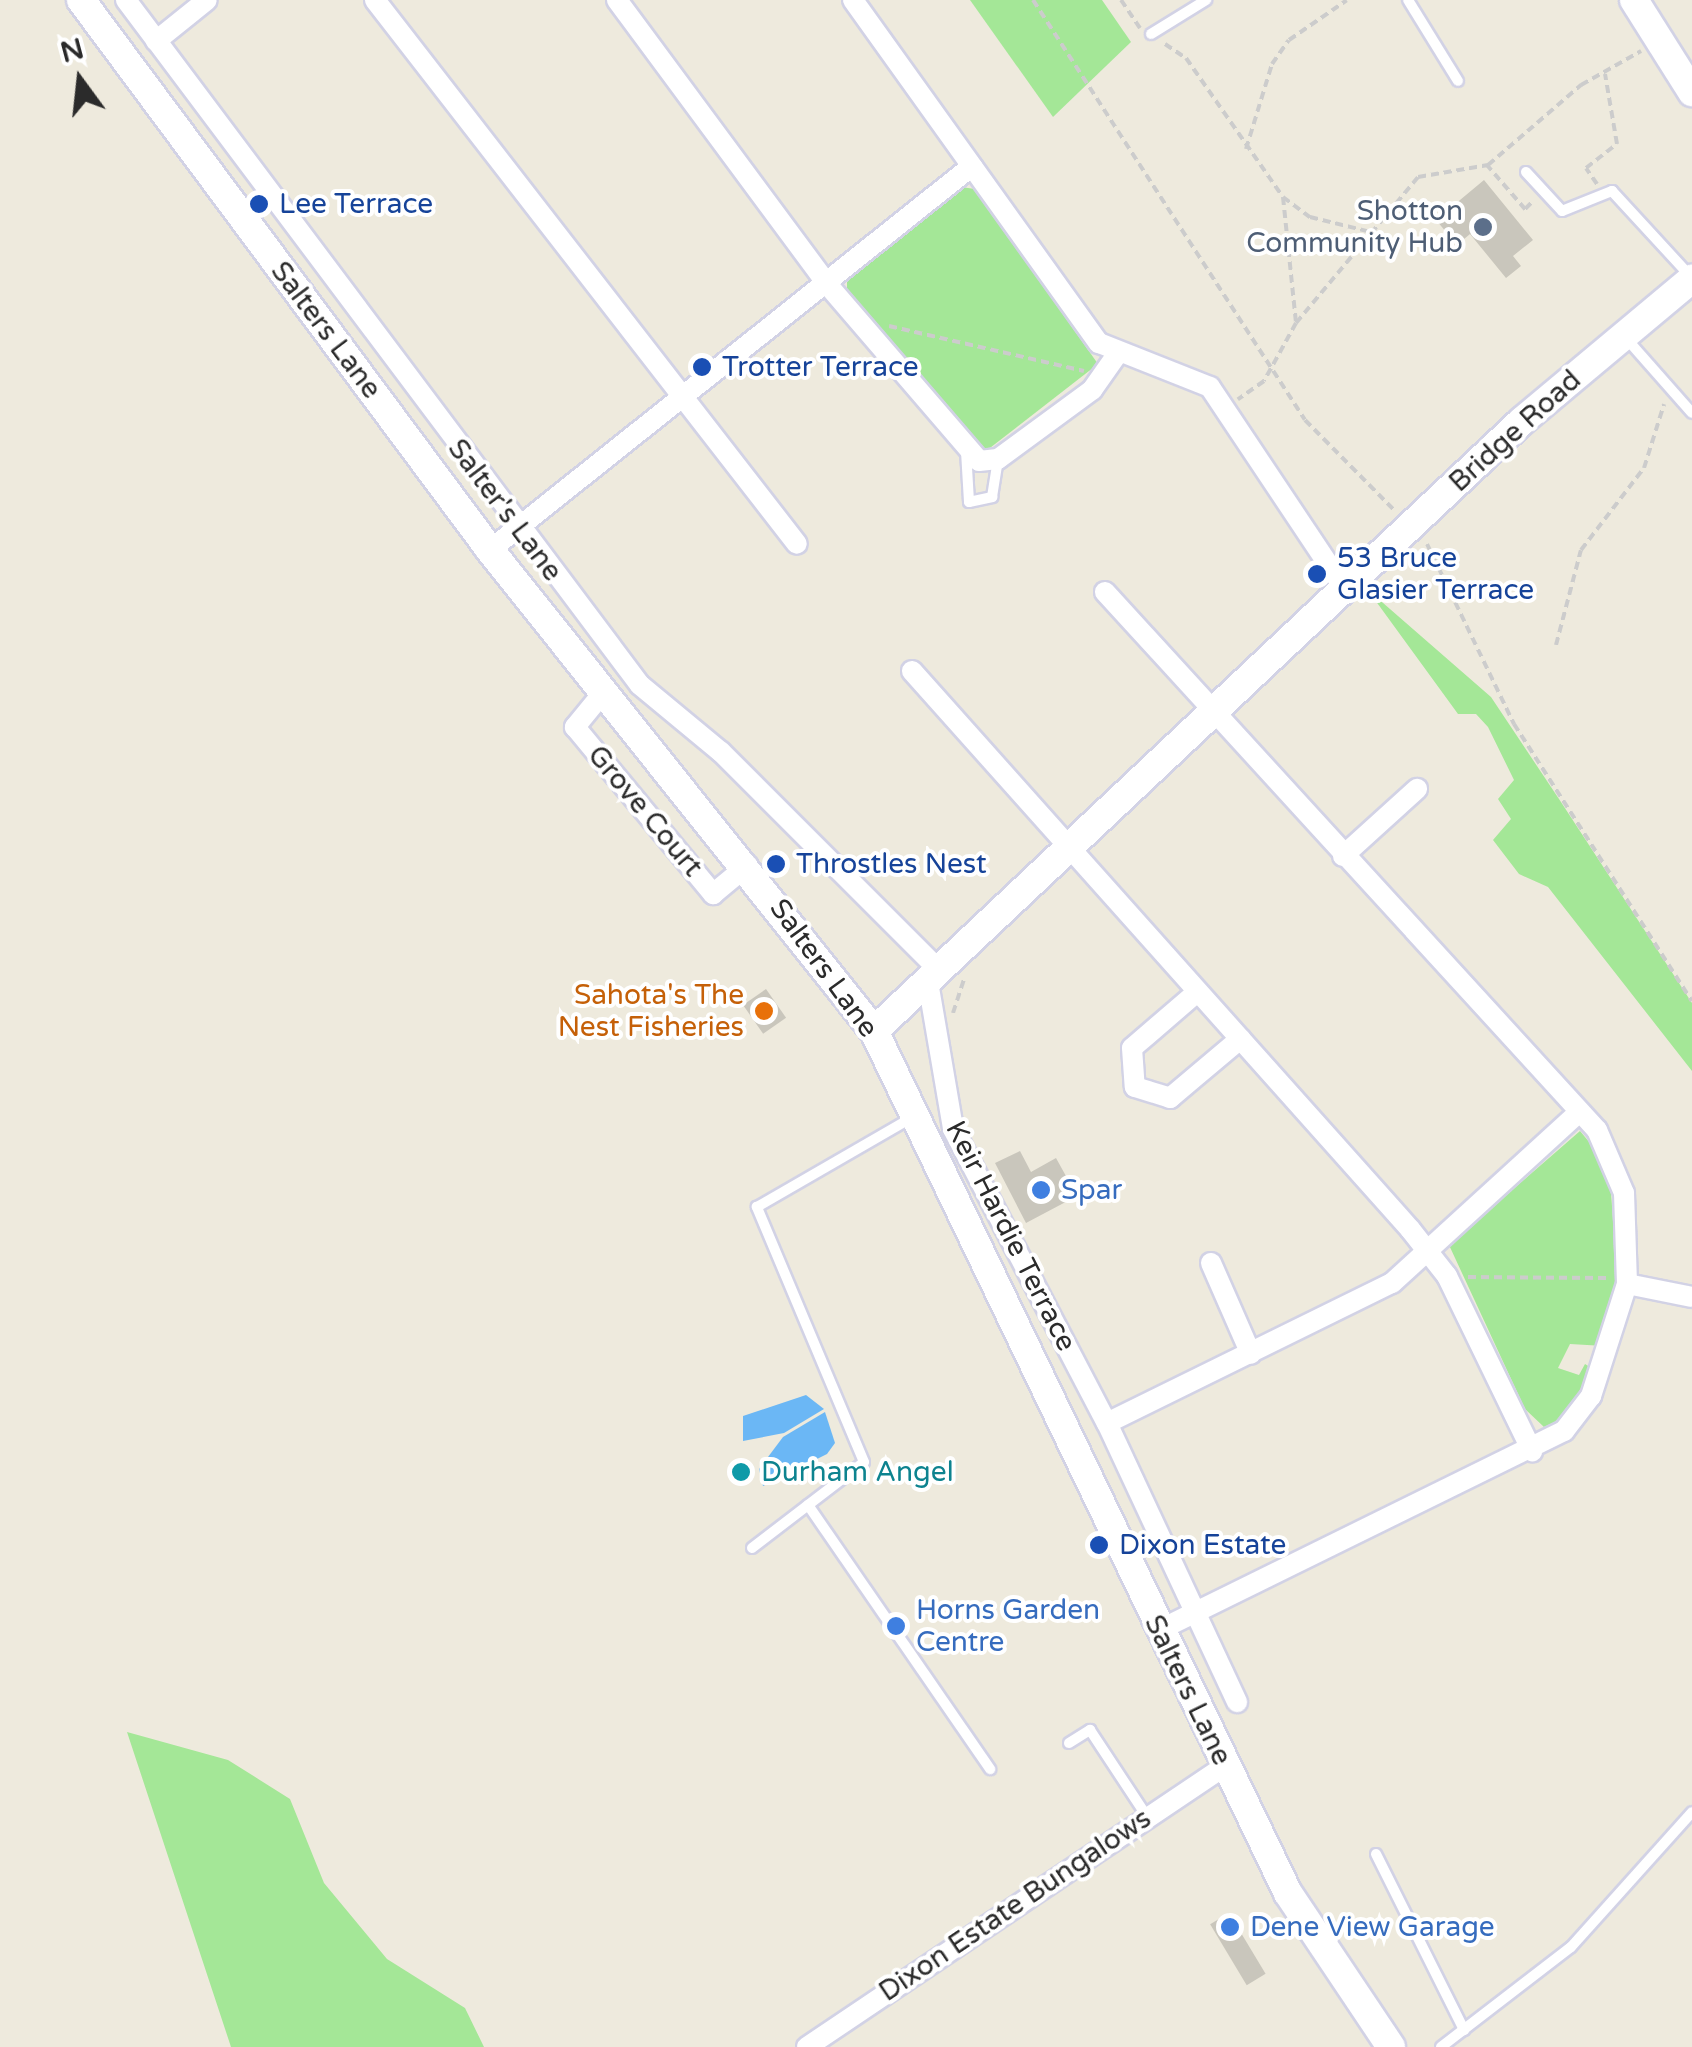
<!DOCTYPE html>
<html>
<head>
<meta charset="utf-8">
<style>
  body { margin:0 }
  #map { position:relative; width:1692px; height:2047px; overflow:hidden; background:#eeeadd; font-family:"Varela Round",sans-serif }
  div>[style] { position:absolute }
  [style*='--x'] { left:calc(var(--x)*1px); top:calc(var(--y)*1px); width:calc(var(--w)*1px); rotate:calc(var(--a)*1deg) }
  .green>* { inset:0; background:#a4e797 }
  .water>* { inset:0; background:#6bb7f5 }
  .building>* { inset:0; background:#c9c6bc; transform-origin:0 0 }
  .path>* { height:4px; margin-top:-2px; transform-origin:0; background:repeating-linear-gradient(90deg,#ccc 0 8px,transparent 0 13px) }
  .roads { filter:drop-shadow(2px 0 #d2d2e5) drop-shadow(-2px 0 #d2d2e5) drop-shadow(0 2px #d2d2e5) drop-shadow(0 -2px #d2d2e5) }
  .lane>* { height:10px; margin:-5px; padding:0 5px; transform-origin:5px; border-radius:5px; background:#fff }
  .street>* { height:20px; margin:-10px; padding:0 10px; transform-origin:10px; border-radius:10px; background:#fff }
  .secondary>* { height:28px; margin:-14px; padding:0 14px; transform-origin:14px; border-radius:14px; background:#fff }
  .dots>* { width:28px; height:28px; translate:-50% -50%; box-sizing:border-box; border:5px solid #fff; border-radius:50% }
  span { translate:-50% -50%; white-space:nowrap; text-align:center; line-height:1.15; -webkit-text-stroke:8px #fff; paint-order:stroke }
  .transit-label { font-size:28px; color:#164399 }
  .left { translate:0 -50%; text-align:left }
  .service-label { font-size:28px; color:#4e5e75 }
  .right { translate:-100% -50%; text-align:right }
  .street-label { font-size:28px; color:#2b2b2b }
  .food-label { font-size:28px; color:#c56008 }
  .shop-label { font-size:28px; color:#366cbe }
  .culture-label { font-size:28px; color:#0d838f }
  .north { position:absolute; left:30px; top:30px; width:100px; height:100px; -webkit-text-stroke:8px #fff; paint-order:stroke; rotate:345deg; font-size:28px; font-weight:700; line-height:40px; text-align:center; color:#2b2b2b }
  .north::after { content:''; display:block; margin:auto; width:35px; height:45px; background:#2b2b2b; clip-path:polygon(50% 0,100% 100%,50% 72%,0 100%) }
</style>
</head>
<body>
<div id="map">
  <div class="green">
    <div style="clip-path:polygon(970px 0,1102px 0,1131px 42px,1053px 117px)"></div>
    <div style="clip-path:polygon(961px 187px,975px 189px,1098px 364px,986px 451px,847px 290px,847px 280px)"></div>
    <div style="clip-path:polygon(1367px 589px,1491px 697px,1559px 799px,1692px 1003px,1692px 1071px,1548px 887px,1519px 874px,1493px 840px,1511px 819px,1498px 799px,1514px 780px,1488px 727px,1476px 714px,1458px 714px)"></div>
    <div style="clip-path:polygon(1580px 1131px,1609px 1166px,1617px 1273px,1604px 1346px,1570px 1344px,1558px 1368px,1579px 1375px,1585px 1364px,1593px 1369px,1589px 1384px,1568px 1416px,1544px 1427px,1525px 1409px,1449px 1245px)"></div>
    <div style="clip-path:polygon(127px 1732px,228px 1760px,290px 1799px,324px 1883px,387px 1959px,465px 2008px,484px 2047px,231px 2047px)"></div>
  </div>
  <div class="water">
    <div style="clip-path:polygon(806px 1395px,824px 1409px,784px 1433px,743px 1441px,743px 1416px)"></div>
    <div style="clip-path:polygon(825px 1412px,835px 1443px,827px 1454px,763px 1486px,759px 1469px,783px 1437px)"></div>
  </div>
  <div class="building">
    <div style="clip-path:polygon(1484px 180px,1533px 240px,1513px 256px,1521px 266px,1506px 278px,1470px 234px,1457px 245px,1436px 220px)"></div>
    <div style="left:766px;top:989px;width:35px;height:28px;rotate:55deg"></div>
    <div style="clip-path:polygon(1020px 1151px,1031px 1172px,1056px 1158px,1077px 1196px,1026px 1223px,995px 1163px)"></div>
    <div style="left:1229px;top:1913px;width:71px;height:22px;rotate:59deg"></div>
  </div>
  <div class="path">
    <div style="--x:1033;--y:0;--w:500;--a:57.07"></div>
    <div style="--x:1305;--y:420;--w:129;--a:45.3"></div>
    <div style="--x:1121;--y:0;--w:34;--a:56"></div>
    <div style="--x:1165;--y:44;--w:25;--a:34"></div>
    <div style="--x:1186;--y:58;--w:169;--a:55.1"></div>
    <div style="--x:1283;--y:197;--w:127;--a:84.1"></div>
    <div style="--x:1296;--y:323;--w:66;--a:118.9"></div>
    <div style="--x:1264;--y:381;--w:32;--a:145"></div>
    <div style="--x:1246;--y:149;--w:89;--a:-73"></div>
    <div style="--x:1272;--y:64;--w:29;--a:-55"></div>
    <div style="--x:1289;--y:40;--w:70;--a:-34.6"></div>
    <div style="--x:1486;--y:164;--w:60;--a:49.1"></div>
    <div style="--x:1525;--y:209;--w:11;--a:-45"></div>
    <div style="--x:1597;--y:184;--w:19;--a:-125"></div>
    <div style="--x:1586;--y:168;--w:39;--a:-38"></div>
    <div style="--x:1617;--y:144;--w:71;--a:-99.7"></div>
    <div style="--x:1283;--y:197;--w:34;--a:37"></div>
    <div style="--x:1310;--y:217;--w:59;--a:13.8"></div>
    <div style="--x:1296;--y:323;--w:190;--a:-50.1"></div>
    <div style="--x:1418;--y:177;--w:71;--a:-9.7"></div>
    <div style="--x:1488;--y:165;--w:123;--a:-40.7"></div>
    <div style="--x:1581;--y:85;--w:69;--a:-29.5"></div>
    <div style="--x:889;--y:326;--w:200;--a:13"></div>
    <div style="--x:1427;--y:544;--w:200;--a:64.2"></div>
    <div style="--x:1514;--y:724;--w:329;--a:57.3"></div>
    <div style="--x:1556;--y:645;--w:98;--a:-75.3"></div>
    <div style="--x:1581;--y:550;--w:103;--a:-52.5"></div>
    <div style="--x:1644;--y:468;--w:67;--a:-72.6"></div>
    <div style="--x:953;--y:1013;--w:36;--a:-72"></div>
    <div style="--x:1468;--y:1277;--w:141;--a:0.4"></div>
  </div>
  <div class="roads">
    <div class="lane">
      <div style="--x:1408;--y:0;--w:95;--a:58.3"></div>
      <div style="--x:1151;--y:34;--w:65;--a:-31.7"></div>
      <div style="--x:1526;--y:172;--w:53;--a:47.3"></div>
      <div style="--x:1562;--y:211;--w:54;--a:-21.8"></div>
      <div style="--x:1612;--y:191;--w:117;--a:47.4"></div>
      <div style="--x:1625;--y:337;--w:101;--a:48.6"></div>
      <div style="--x:966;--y:451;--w:51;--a:86.6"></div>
      <div style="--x:969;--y:502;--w:24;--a:-12"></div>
      <div style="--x:992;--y:497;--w:38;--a:-81"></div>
      <div style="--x:808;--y:1505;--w:321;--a:55.4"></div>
      <div style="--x:752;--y:1548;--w:141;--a:-37.5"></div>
      <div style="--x:864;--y:1462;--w:277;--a:-112.8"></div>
      <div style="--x:757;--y:1207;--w:180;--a:-30"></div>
      <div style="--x:1069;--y:1743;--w:25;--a:-32"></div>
      <div style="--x:1090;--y:1730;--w:102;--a:56.6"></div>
      <div style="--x:1376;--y:1854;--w:197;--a:63.4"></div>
      <div style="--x:1441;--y:2047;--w:164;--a:-37.6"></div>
      <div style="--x:1571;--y:1947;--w:181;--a:-48.1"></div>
    </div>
    <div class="street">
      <div style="--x:126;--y:0;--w:856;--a:53.12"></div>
      <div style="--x:640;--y:685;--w:105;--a:39.6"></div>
      <div style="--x:721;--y:752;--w:310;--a:45"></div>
      <div style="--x:375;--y:0;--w:688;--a:52.2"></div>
      <div style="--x:617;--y:0;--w:353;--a:53.5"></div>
      <div style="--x:827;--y:284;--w:233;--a:49.3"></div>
      <div style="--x:979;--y:461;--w:19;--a:-6"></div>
      <div style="--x:998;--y:459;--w:117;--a:-36.3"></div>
      <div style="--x:1092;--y:390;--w:45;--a:-54.9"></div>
      <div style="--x:853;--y:0;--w:422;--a:54.4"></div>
      <div style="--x:1099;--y:343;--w:119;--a:21.6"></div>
      <div style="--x:1210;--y:387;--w:245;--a:56.3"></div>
      <div style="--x:156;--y:41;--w:65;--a:-38.8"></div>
      <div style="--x:490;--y:550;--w:616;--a:-38.54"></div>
      <div style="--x:1105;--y:592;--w:729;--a:47.56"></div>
      <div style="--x:1597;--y:1130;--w:69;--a:66.8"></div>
      <div style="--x:1624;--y:1193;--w:91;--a:88.1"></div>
      <div style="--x:1627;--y:1284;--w:118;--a:107.8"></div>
      <div style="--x:1591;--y:1396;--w:44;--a:127.6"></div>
      <div style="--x:1564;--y:1431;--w:450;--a:153.8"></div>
      <div style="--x:912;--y:671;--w:748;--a:48.25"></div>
      <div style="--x:1410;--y:1229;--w:60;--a:51.8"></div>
      <div style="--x:1447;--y:1276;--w:195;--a:64.1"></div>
      <div style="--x:602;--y:694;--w:43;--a:129.3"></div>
      <div style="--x:575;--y:727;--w:217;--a:50.4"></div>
      <div style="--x:713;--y:894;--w:45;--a:-39.6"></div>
      <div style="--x:1343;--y:856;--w:100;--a:-42.2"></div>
      <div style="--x:928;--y:982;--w:149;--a:80.3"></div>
      <div style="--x:953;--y:1129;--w:332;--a:62.4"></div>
      <div style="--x:1107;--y:1423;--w:308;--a:65"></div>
      <div style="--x:1196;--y:993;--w:84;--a:139.3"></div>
      <div style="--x:1132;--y:1048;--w:39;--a:86"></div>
      <div style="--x:1135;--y:1087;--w:37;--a:17"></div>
      <div style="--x:1170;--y:1098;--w:92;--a:-40.1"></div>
      <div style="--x:1211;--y:1263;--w:99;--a:66.3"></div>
      <div style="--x:1627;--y:1284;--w:66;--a:11.3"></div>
      <div style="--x:1107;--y:1423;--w:318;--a:-26.2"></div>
      <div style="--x:1392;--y:1283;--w:253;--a:-42.4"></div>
      <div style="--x:807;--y:2047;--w:504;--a:-33.91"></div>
    </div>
    <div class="secondary">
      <div style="--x:81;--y:0;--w:685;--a:53.36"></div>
      <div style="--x:490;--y:550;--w:615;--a:51.4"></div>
      <div style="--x:874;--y:1031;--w:956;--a:64.35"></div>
      <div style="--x:1288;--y:1893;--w:185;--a:56.2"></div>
      <div style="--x:1634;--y:0;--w:109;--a:57.8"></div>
      <div style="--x:874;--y:1031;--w:890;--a:-43.27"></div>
      <div style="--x:1522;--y:421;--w:222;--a:-39.9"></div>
    </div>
  </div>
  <div class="dots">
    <div style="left:259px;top:204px;background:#1a4fb4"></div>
    <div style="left:1483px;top:227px;background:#5c6f8a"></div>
    <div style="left:702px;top:367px;background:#1a4fb4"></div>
    <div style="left:1317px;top:574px;background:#1a4fb4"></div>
    <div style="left:776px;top:864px;background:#1a4fb4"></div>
    <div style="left:764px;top:1011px;background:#e8710a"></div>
    <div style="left:1041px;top:1190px;background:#3f7fe0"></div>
    <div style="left:741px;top:1472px;background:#0f9aa8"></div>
    <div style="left:1099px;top:1545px;background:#1a4fb4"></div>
    <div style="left:896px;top:1626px;background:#3f7fe0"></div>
    <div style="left:1230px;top:1927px;background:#3f7fe0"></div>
  </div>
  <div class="transit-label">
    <span class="left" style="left:279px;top:204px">Lee Terrace</span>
    <span class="left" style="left:722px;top:367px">Trotter Terrace</span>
    <span class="left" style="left:1337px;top:574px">53 Bruce<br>Glasier Terrace</span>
    <span class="left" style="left:796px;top:864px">Throstles Nest</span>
    <span class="left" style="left:1119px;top:1545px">Dixon Estate</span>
  </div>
  <div class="service-label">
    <span class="right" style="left:1463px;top:227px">Shotton<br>Community Hub</span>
  </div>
  <div class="street-label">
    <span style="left:326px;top:330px;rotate:53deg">Salters Lane</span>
    <span style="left:1515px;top:431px;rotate:-42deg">Bridge Road</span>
    <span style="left:505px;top:510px;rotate:53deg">Salter's Lane</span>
    <span style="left:645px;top:811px;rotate:50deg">Grove Court</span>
    <span style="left:824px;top:968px;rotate:54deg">Salters Lane</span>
    <span style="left:1011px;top:1236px;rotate:63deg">Keir Hardie Terrace</span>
    <span style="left:1188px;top:1690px;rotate:64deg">Salters Lane</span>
    <span style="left:1015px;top:1905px;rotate:-34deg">Dixon Estate Bungalows</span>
  </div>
  <div class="food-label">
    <span class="right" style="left:744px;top:1011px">Sahota's The<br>Nest Fisheries</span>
  </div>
  <div class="shop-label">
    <span class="left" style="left:1061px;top:1190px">Spar</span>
    <span class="left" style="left:916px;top:1626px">Horns Garden<br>Centre</span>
    <span class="left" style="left:1250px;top:1927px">Dene View Garage</span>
  </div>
  <div class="culture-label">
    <span class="left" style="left:761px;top:1472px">Durham Angel</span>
  </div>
  <div class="north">N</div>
</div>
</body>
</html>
